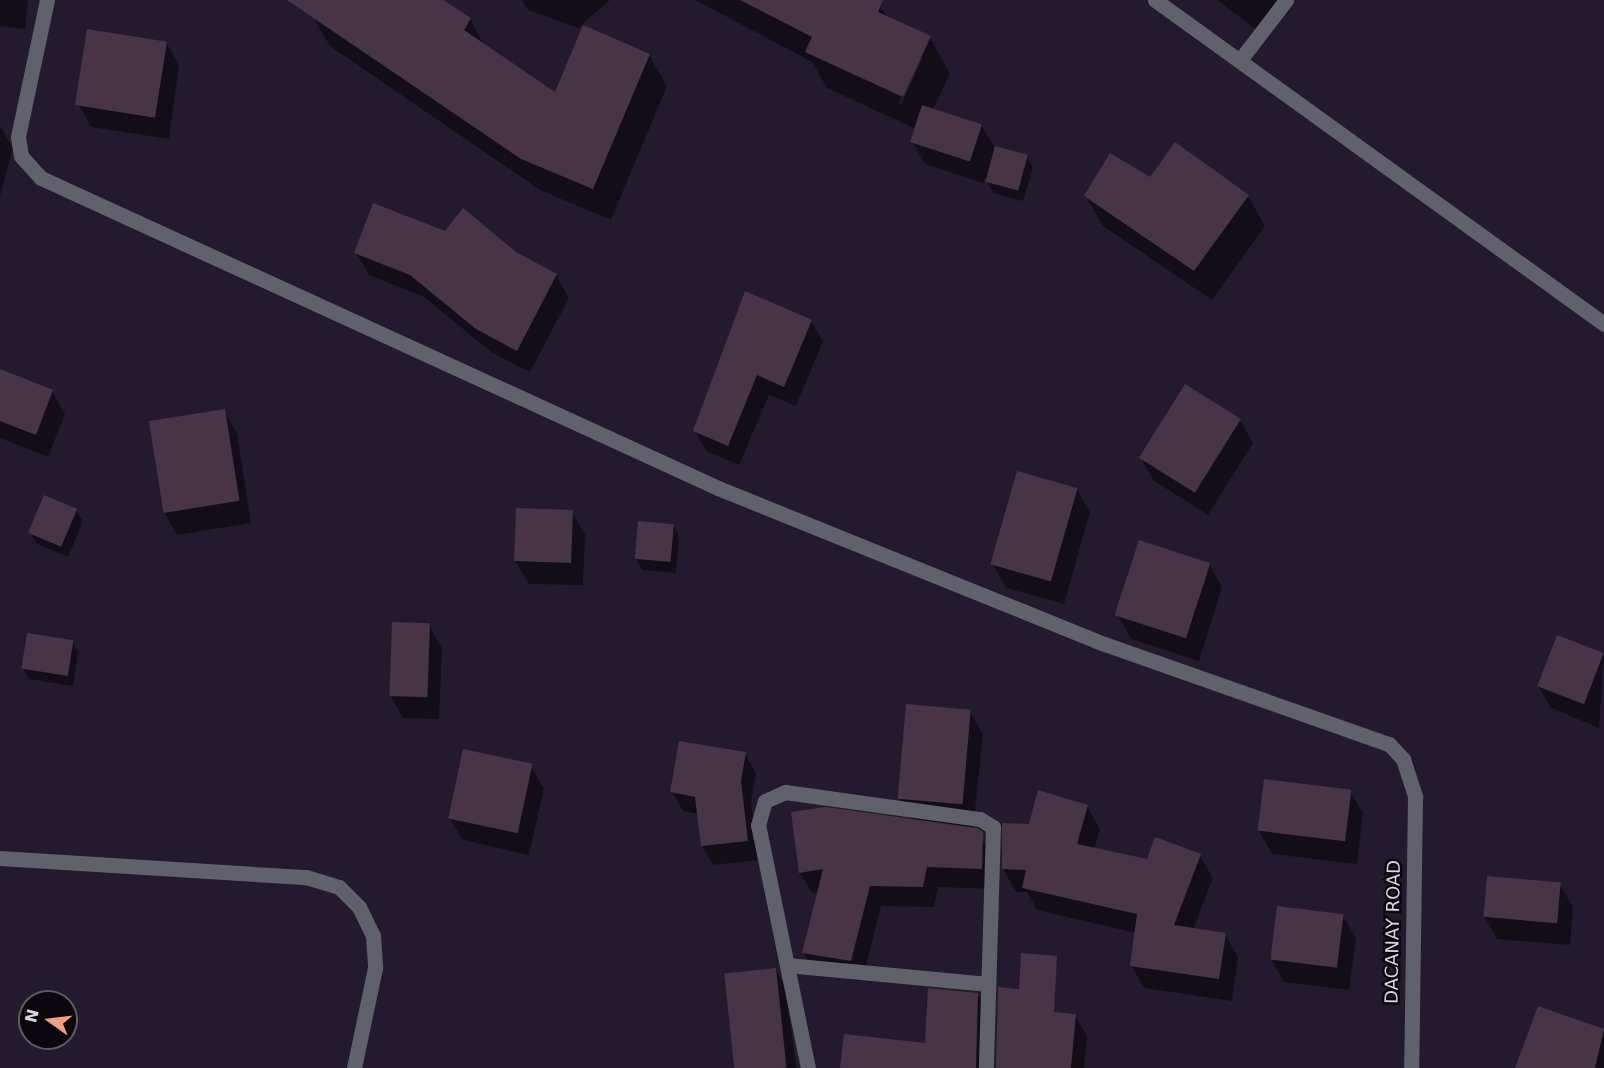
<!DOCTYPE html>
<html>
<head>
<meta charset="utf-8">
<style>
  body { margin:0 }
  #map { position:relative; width:1604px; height:1068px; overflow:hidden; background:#241a2d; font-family:"DejaVu Sans",sans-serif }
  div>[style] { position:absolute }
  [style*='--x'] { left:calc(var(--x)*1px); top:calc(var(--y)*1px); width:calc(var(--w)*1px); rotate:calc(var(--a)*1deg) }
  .shadow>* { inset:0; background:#0007 }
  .building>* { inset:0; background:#473547; transform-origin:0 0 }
  .minor>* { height:15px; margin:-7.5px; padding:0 7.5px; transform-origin:7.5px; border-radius:7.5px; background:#61616b }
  span { translate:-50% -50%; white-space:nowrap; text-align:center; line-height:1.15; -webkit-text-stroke:5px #0b070f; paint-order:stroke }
  .street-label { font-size:18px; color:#dbd5e2 }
  .north { position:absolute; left:18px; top:990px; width:60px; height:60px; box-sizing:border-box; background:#0b070f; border:2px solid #5e5963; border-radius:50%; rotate:284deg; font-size:16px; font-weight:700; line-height:24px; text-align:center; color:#dbd5e2 }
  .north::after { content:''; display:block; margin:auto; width:21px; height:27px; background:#f2a07f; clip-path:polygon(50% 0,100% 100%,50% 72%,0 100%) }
</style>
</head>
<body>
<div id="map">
  <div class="shadow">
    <div style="clip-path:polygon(0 0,28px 0,25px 29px,0 26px)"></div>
    <div style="clip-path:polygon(315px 0,440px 0,470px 19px,485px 47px,555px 94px,649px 55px,667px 86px,611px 220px,540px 190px,330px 46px,312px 15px)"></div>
    <div style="clip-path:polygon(522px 0,610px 0,578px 28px,528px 10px)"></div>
    <div style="clip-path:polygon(evenodd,695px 0,867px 0,880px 6px,887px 17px,930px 38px,950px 73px,933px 110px,981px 125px,996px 150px,1027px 156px,1033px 168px,1023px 201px,993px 193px,985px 178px,983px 183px,925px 164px,912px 141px,916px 129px,827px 88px,812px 62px,695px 0,920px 57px,923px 57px,901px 105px,898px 104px,920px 57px)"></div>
    <div style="clip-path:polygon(1217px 0,1295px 0,1266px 37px)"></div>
    <div style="clip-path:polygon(166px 42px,179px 65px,169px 139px,91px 127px,78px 104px)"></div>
    <div style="clip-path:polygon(0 126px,13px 148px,0 196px)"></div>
    <div style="clip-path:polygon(1176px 144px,1248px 196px,1265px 226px,1212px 300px,1103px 226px,1085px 196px,1150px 179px)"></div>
    <div style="clip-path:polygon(445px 233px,515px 253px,556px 275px,569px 298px,530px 372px,491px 352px,424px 297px,369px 275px,356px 253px)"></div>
    <div style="clip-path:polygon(811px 321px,823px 341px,796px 406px,769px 395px,739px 465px,706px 451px,695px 431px)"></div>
    <div style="clip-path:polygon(0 371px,52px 391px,65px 414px,48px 457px,0 438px)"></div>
    <div style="clip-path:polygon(224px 411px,237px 433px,251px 523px,177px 535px,164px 512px)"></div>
    <div style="clip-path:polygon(1240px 420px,1253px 443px,1208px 515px,1154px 481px,1141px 458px)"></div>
    <div style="clip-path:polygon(1077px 489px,1090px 512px,1064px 604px,1006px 588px,993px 565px)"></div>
    <div style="clip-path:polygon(76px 510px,83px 521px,68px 557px,37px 544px,30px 533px)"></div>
    <div style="clip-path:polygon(572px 512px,585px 534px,583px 585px,529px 584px,515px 561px)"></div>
    <div style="clip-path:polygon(673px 525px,679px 536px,676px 573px,642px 570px,636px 559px)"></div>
    <div style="clip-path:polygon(1209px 564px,1222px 587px,1199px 661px,1131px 639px,1118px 616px)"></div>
    <div style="clip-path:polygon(429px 625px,442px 648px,439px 719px,403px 718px,390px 695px)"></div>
    <div style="clip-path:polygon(1558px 636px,1604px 654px,1599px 728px,1551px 708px,1538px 686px)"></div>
    <div style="clip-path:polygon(72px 641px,78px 652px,73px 686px,29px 679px,23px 668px)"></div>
    <div style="clip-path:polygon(970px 712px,983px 734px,973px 829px,994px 854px,993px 889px,938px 887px,934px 907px,881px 906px,862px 981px,815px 973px,804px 952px,819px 892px,812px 893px,800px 873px,913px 823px,898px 797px)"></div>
    <div style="clip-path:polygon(745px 754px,756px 773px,751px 801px,758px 860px,713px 865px,702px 846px,698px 814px,683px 811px,672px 792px)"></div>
    <div style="clip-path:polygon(531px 766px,544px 788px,529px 855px,463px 840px,449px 818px)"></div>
    <div style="clip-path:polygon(1350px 791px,1363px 813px,1357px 864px,1272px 854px,1259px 831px)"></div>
    <div style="clip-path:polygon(1087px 806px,1100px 829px,1094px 849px,1148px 861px,1200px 856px,1213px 878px,1193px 930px,1225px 934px,1238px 957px,1232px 1001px,1144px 988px,1131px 965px,1136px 933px,1037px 910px,1027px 892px,1016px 892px,1003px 869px,1003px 825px,1030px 826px)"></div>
    <div style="clip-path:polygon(1560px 885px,1573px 907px,1570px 945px,1497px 939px,1484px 916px)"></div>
    <div style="clip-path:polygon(1343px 916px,1356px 938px,1349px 990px,1284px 982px,1271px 959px)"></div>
    <div style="clip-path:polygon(776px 970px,786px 988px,796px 1068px,739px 1068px)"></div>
    <div style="clip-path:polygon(978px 994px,989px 1014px,983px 1068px,841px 1068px,926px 1045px)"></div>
    <div style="clip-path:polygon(1539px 1008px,1604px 1031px,1604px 1068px,1517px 1068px)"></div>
    <div style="clip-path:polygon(1075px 1015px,1087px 1036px,1084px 1068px,1028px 1068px)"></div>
  </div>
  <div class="building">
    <div style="clip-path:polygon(287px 0,443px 0,471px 18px,464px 30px,555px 92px,583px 25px,650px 54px,593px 189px,521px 159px)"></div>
    <div style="clip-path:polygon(740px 0,883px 0,878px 12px,931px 36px,903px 97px,805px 52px,812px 37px)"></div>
    <div style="left:87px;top:29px;width:81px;height:77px;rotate:9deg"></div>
    <div style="left:922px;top:105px;width:63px;height:39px;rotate:18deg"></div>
    <div style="clip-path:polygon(1175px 142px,1249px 195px,1194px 271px,1084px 196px,1110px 153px,1150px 177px)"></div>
    <div style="left:995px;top:146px;width:34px;height:37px;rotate:15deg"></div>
    <div style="clip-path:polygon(373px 203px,445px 231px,463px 208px,516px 252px,557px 274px,517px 351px,476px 329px,410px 275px,354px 253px)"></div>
    <div style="clip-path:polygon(745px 291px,812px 320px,784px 387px,757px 375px,728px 446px,693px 431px)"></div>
    <div style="clip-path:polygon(0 369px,53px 390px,36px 435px,0 421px)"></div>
    <div style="left:1185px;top:384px;width:66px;height:87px;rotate:32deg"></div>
    <div style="left:225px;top:409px;width:93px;height:77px;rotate:81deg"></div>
    <div style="left:1017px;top:471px;width:63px;height:97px;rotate:16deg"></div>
    <div style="left:44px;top:495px;width:36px;height:41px;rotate:23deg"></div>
    <div style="left:516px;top:508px;width:57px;height:53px;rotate:2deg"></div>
    <div style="left:638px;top:521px;width:36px;height:38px;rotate:5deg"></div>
    <div style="left:1139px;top:540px;width:75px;height:79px;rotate:18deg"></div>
    <div style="left:392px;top:622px;width:38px;height:74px;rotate:2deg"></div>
    <div style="left:27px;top:633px;width:47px;height:36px;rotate:9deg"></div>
    <div style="left:1557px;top:635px;width:50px;height:55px;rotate:21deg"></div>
    <div style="left:906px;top:704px;width:65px;height:95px;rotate:5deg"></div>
    <div style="clip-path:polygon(679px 741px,746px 752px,741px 781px,748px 841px,701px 846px,695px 797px,670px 792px)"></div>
    <div style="left:463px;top:749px;width:71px;height:71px;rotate:12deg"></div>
    <div style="left:1264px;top:779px;width:88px;height:52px;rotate:7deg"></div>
    <div style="clip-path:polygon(1038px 790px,1088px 805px,1077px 844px,1147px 859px,1155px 837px,1201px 854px,1174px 925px,1226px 933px,1219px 979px,1130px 966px,1137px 914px,1022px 888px,1026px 870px,1002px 869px,1002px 823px,1029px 824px)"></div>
    <div style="clip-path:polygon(826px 807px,977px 828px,983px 832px,982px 869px,927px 867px,923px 887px,870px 886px,851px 961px,802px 953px,823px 869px,799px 873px,791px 812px)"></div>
    <div style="left:1487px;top:876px;width:74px;height:41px;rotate:5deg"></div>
    <div style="left:1277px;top:906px;width:67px;height:54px;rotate:7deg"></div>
    <div style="clip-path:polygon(1021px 953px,1057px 956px,1054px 1012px,1076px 1014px,1071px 1068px,996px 1068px,998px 987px,1019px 989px)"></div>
    <div style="left:776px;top:968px;width:100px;height:52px;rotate:84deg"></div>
    <div style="clip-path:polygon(928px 988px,978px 993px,976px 1068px,840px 1068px,844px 1034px,925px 1043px)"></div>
    <div style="clip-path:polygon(1538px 1006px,1604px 1029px,1595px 1068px,1515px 1068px)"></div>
  </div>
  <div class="minor">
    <div style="--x:47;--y:0;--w:140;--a:102"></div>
    <div style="--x:18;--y:137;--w:19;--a:81"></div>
    <div style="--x:21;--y:156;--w:30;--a:48"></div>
    <div style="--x:41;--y:178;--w:745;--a:24.6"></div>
    <div style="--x:718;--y:488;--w:408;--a:22"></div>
    <div style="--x:1096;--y:641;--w:311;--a:19.4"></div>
    <div style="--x:1389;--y:744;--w:21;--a:47"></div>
    <div style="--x:1403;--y:759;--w:40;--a:72"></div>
    <div style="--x:1415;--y:797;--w:271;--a:90.8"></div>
    <div style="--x:1155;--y:0;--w:554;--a:35.81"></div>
    <div style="--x:1240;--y:60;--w:76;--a:-52.5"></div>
    <div style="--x:0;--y:858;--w:307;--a:3.6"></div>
    <div style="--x:306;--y:877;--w:34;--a:17"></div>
    <div style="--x:339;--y:887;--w:28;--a:45"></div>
    <div style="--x:359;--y:907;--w:32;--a:64"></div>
    <div style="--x:373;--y:936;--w:32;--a:86"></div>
    <div style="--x:375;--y:968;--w:102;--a:101.9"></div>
    <div style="--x:787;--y:965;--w:202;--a:5.4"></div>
    <div style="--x:808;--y:1068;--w:248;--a:-101.6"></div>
    <div style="--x:758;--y:825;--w:25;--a:-74"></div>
    <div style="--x:765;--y:801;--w:22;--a:-24"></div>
    <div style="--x:785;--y:792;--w:197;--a:7.9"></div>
    <div style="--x:980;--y:819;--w:15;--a:32"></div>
    <div style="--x:993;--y:827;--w:241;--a:91.7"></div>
  </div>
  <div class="street-label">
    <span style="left:1393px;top:932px;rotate:-89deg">DACANAY ROAD</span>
  </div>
  <div class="north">N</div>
</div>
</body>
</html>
